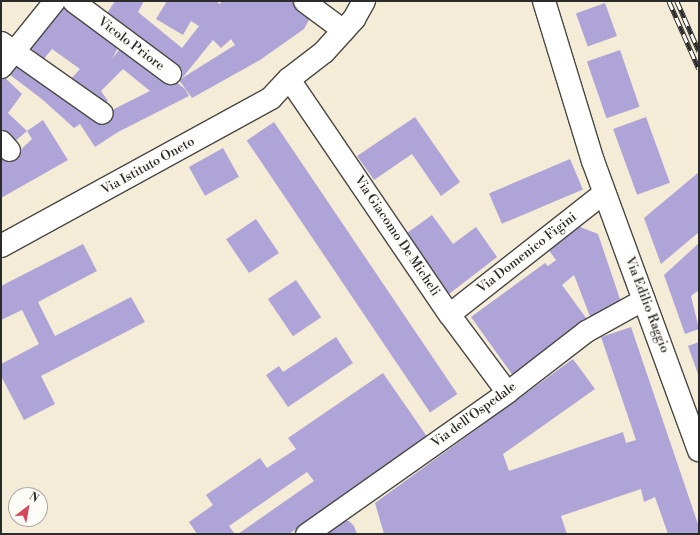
<!DOCTYPE html>
<html>
<head>
<meta charset="utf-8">
<style>
  body { margin:0 }
  #map { position:relative; width:700px; height:535px; overflow:hidden; background:#f5ecd7; font-family:"Libre Bodoni",serif }
  div>[style] { position:absolute }
  [style*='--x'] { left:calc(var(--x)*1px); top:calc(var(--y)*1px); width:calc(var(--w)*1px); rotate:calc(var(--a)*1deg) }
  .building>* { inset:0; background:#afa4d7; transform-origin:0 0 }
  .roads { filter:drop-shadow(1px 0 #494845) drop-shadow(-1px 0 #494845) drop-shadow(0 1px #494845) drop-shadow(0 -1px #494845) }
  .minor>* { height:21px; margin:-10.5px; padding:0 10.5px; transform-origin:10.5px; border-radius:10.5px; background:#fff }
  .secondary>* { height:22px; margin:-11px; padding:0 11px; transform-origin:11px; border-radius:11px; background:#fff }
  .rail>* { height:4.5px; margin-top:-2.25px; transform-origin:0; background:repeating-linear-gradient(90deg,#fdfcf7 0 9px,#2b2b2b 0 18px); box-sizing:border-box; border-block:1px solid #2b2b2b }
  span { translate:-50% -50%; white-space:nowrap; text-align:center; line-height:1.15; -webkit-text-stroke:3.5px #fdfcf7; paint-order:stroke }
  .street-label { font-size:13px; color:#2b2b2b }
  .frame { position:absolute; inset:0; border:2px solid #2b2b2b; pointer-events:none }
  .north { position:absolute; left:8px; top:487px; width:40px; height:40px; box-sizing:border-box; background:#fdfcf7; border:1px solid #a9a8a5; border-radius:50%; rotate:31deg; font-size:11px; font-weight:700; line-height:16px; text-align:center; color:#2b2b2b }
  .north::after { content:''; display:block; margin:auto; width:14px; height:18px; background:#d1495b; clip-path:polygon(50% 0,100% 100%,50% 72%,0 100%) }
</style>
</head>
<body>
<div id="map">
  <div class="building">
    <div style="clip-path:polygon(56px 1px,70px 1px,122px 40px,112px 59px,125px 42px,185px 89px,189px 96px,118px 132px,95px 147px,80px 124px,74px 128px,43px 100px,5px 71px,17px 55px,102px 115px,150px 91px,123px 69px,101px 91px,108px 101px,102px 107px,94px 97px,70px 80px,80px 69px,52px 49px,43px 60px,25px 42px)"></div>
    <div style="clip-path:polygon(115px 1px,144px 1px,138px 12px,182px 48px,199px 26px,191px 21px,183px 35px,156px 19px,167px 1px,216px 1px,220px 4px,222px 1px,300px 1px,314px 11px,304px 29px,260px 60px,192px 98px,179px 80px,235px 45px,231px 39px,221px 48px,213px 40px,183px 77px,104px 18px)"></div>
    <div style="left:605px;top:3px;width:35px;height:31px;rotate:70deg"></div>
    <div style="left:620px;top:50px;width:60px;height:35px;rotate:71deg"></div>
    <div style="clip-path:polygon(1px 74px,22px 94px,8px 113px,27px 131px,13px 143px,1px 130px)"></div>
    <div style="clip-path:polygon(415px 117px,460px 182px,441px 196px,412px 154px,374px 180px,357px 156px)"></div>
    <div style="left:646px;top:117px;width:70px;height:35px;rotate:70deg"></div>
    <div style="clip-path:polygon(43px 120px,68px 160px,1px 198px,1px 143px,14px 156px,32px 139px,27px 131px)"></div>
    <div style="left:274px;top:122px;width:328px;height:33px;rotate:56deg"></div>
    <div style="left:223px;top:148px;width:33px;height:39px;rotate:61deg"></div>
    <div style="left:570px;top:159px;width:33px;height:88px;rotate:67deg"></div>
    <div style="clip-path:polygon(699px 172px,699px 232px,661px 264px,644px 218px)"></div>
    <div style="clip-path:polygon(432px 215px,453px 244px,476px 227px,497px 257px,449px 294px,407px 233px)"></div>
    <div style="left:256px;top:219px;width:41px;height:36px;rotate:56deg"></div>
    <div style="clip-path:polygon(573px 224px,598px 234px,621px 302px,591px 319px,574px 275px,562px 285px,589px 322px,514px 377px,471px 317px,545px 263px,548px 266px,556px 260px,545px 245px)"></div>
    <div style="clip-path:polygon(699px 243px,699px 290px,691px 296px,699px 329px,685px 334px,664px 275px)"></div>
    <div style="clip-path:polygon(83px 244px,97px 271px,38px 302px,55px 336px,131px 297px,145px 322px,41px 376px,55px 404px,24px 420px,1px 376px,1px 364px,39px 344px,22px 310px,1px 320px,1px 286px)"></div>
    <div style="left:296px;top:280px;width:45px;height:34px;rotate:56deg"></div>
    <div style="clip-path:polygon(631px 327px,699px 527px,699px 534px,668px 534px,655px 497px,644px 502px,641px 489px,561px 516px,567px 534px,384px 534px,375px 503px,573px 359px,595px 389px,503px 454px,509px 471px,623px 432px,626px 443px,636px 440px,601px 337px)"></div>
    <div style="clip-path:polygon(336px 337px,353px 363px,288px 407px,266px 375px,279px 366px,283px 372px)"></div>
    <div style="clip-path:polygon(699px 342px,699px 377px,688px 346px)"></div>
    <div style="clip-path:polygon(383px 373px,428px 438px,289px 534px,238px 534px,314px 481px,307px 472px,229px 526px,235px 534px,197px 534px,189px 522px,213px 505px,206px 495px,260px 458px,267px 468px,296px 449px,288px 438px)"></div>
    <div style="clip-path:polygon(344px 521px,349px 521px,354px 526px,357px 534px,327px 533px)"></div>
  </div>
  <div class="roads">
    <div class="minor">
      <div style="--x:73;--y:1;--w:121;--a:36.6"></div>
      <div style="--x:304;--y:1;--w:49;--a:36.6"></div>
      <div style="--x:1;--y:42;--w:123;--a:35.1"></div>
      <div style="--x:1;--y:67;--w:85;--a:-51.2"></div>
      <div style="--x:289;--y:79;--w:284;--a:55.8"></div>
      <div style="--x:449;--y:314;--w:97;--a:53.4"></div>
      <div style="--x:1;--y:141;--w:12;--a:48"></div>
      <div style="--x:449;--y:314;--w:197;--a:-38.2"></div>
      <div style="--x:306;--y:534;--w:246;--a:-35.2"></div>
      <div style="--x:507;--y:392;--w:100;--a:-37.7"></div>
      <div style="--x:586;--y:331;--w:66;--a:-28.9"></div>
    </div>
    <div class="secondary">
      <div style="--x:544;--y:1;--w:167;--a:73"></div>
      <div style="--x:593;--y:161;--w:308;--a:69.9"></div>
      <div style="--x:1;--y:246;--w:308;--a:-28.7"></div>
      <div style="--x:271;--y:98;--w:26;--a:-47"></div>
      <div style="--x:289;--y:79;--w:44;--a:-37.6"></div>
      <div style="--x:324;--y:52;--w:45;--a:-47.7"></div>
      <div style="--x:354;--y:19;--w:21;--a:-61"></div>
    </div>
  </div>
  <div class="rail">
    <div style="--x:669;--y:1;--w:74;--a:66.2"></div>
    <div style="--x:677;--y:1;--w:55;--a:66.3"></div>
  </div>
  <div class="street-label">
    <span style="left:131px;top:44px;rotate:37deg">Vicolo Priore</span>
    <span style="left:148px;top:166px;rotate:-29deg">Via Istituto Oneto</span>
    <span style="left:397px;top:236px;rotate:56deg">Via Giacomo De Micheli</span>
    <span style="left:527px;top:253px;rotate:-38deg">Via Domenico Figini</span>
    <span style="left:647px;top:305px;rotate:69deg">Via Edilio Raggio</span>
    <span style="left:474px;top:415px;rotate:-36deg">Via dell'Ospedale</span>
  </div>
  <div class="frame"></div>
  <div class="north">N</div>
</div>
</body>
</html>
